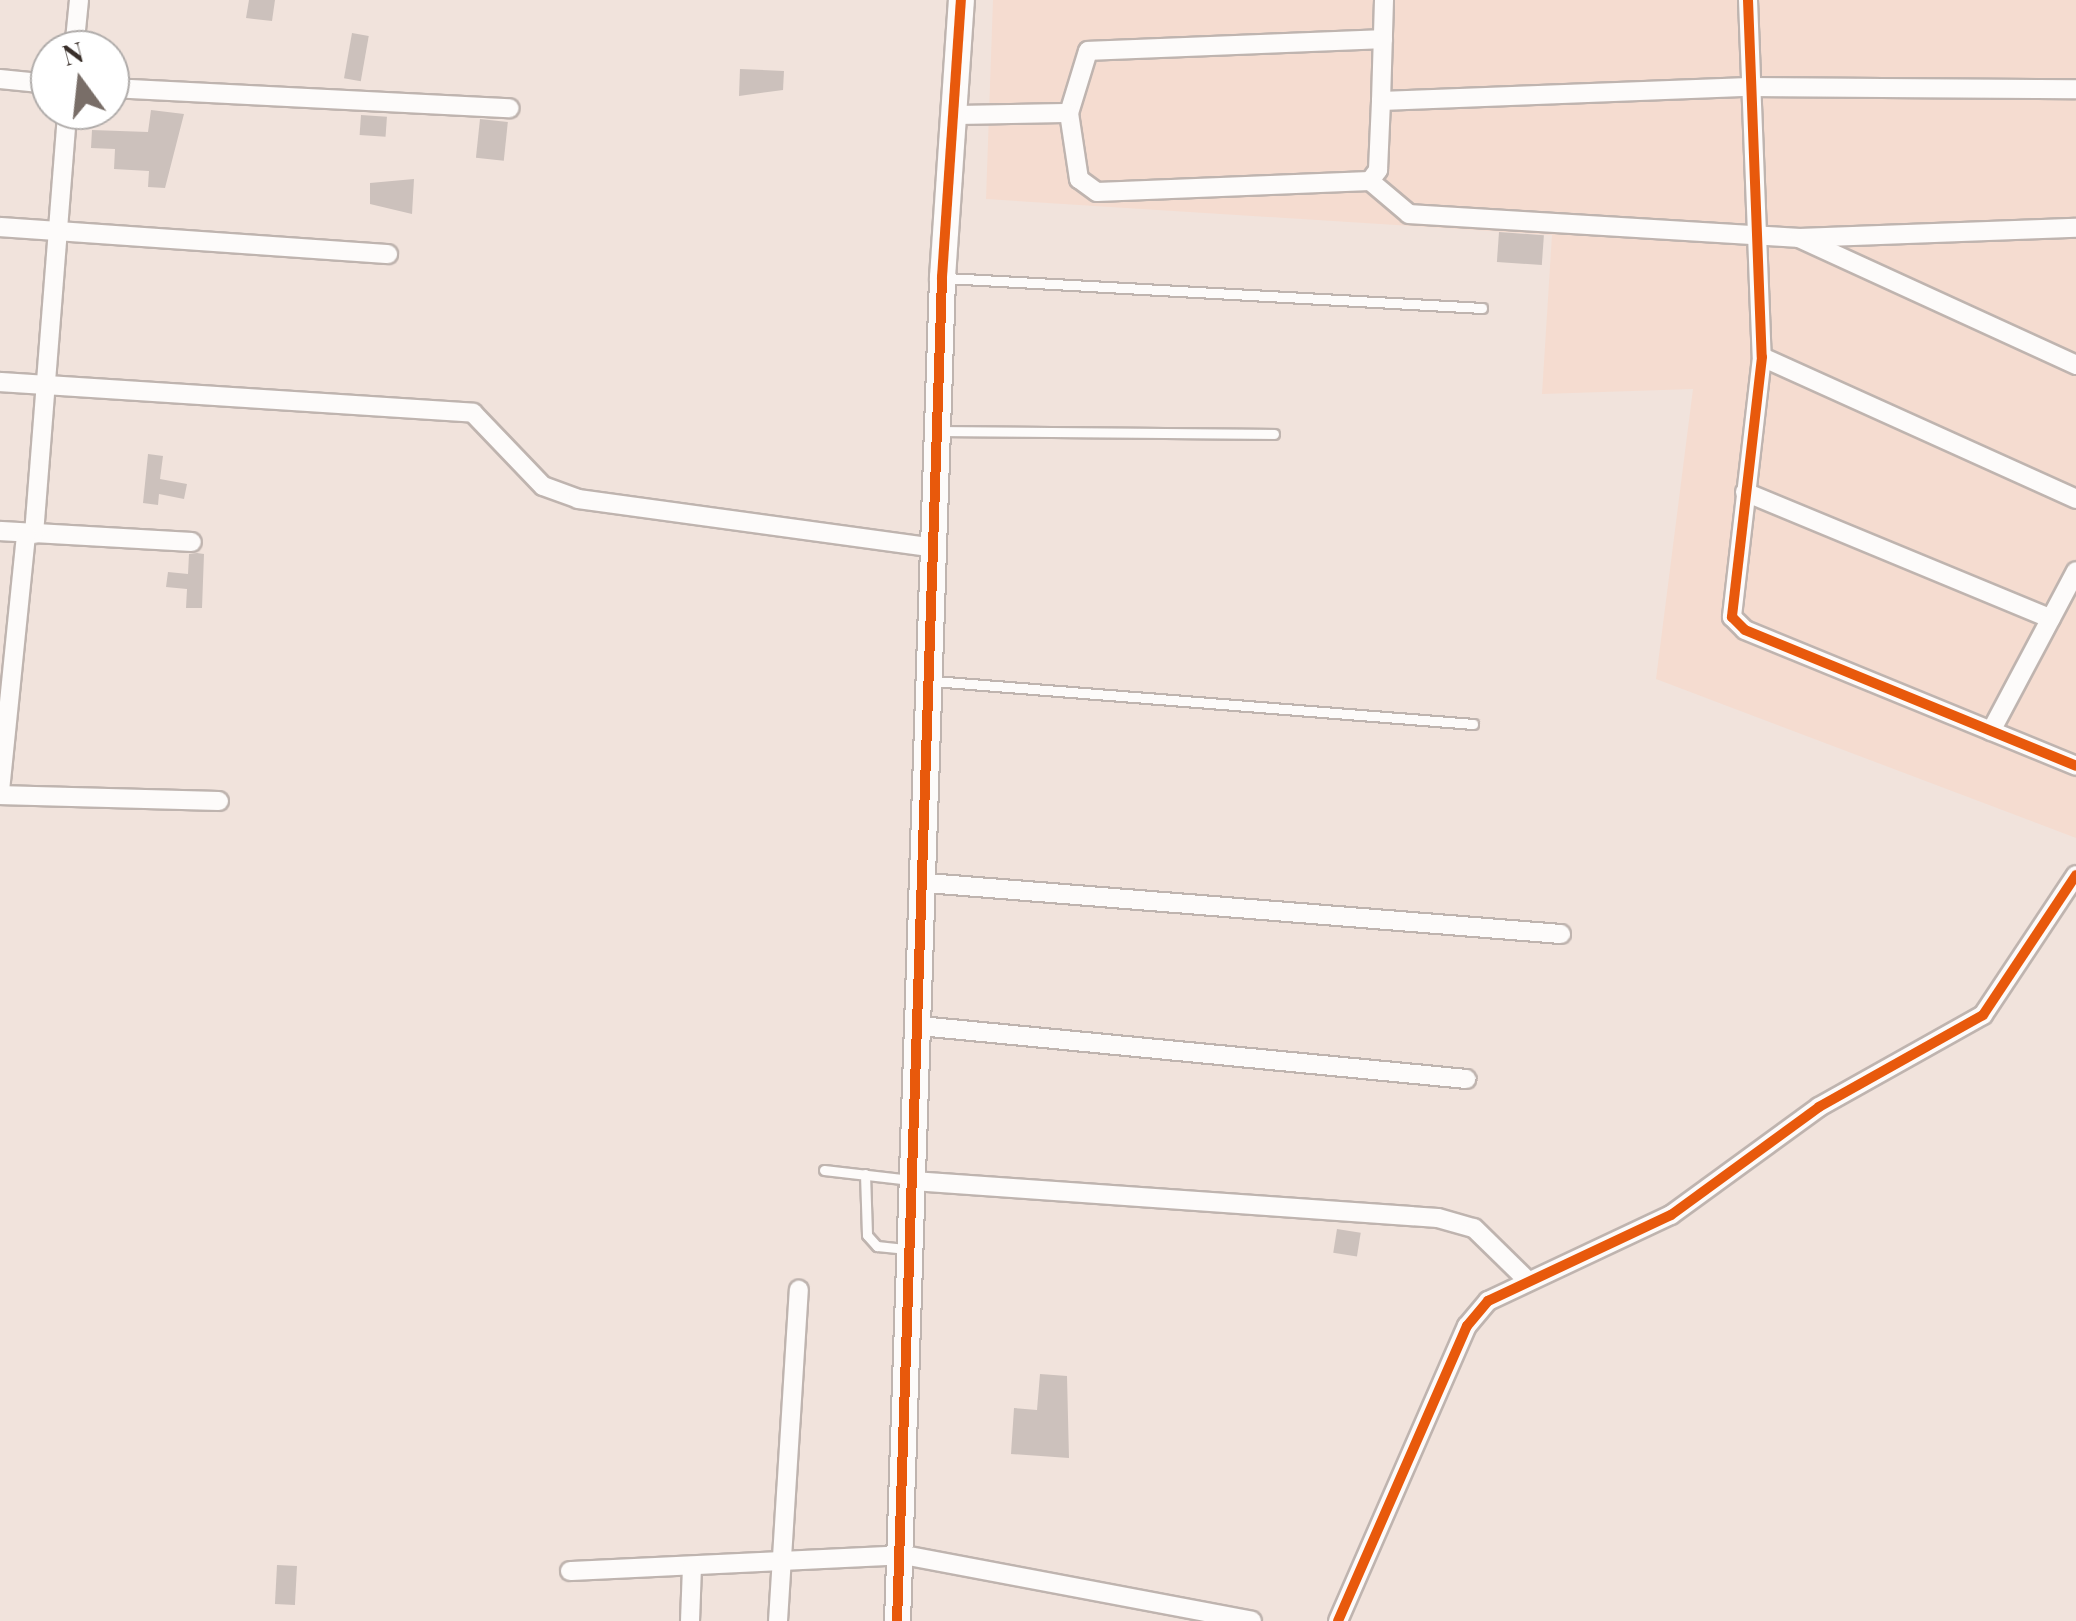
<!DOCTYPE html>
<html>
<head>
<meta charset="utf-8">
<style>
  body { margin:0 }
  #map { position:relative; width:2076px; height:1621px; overflow:hidden; background:#f1e3dc; font-family:"Playfair Display",serif }
  div>[style] { position:absolute }
  [style*='--x'] { left:calc(var(--x)*1px); top:calc(var(--y)*1px); width:calc(var(--w)*1px); rotate:calc(var(--a)*1deg) }
  .built>* { inset:0; background:#f5dcd0 }
  .building>* { inset:0; background:#ccc1bc; transform-origin:0 0 }
  .roads { filter:drop-shadow(2px 0 #bfb4af) drop-shadow(-2px 0 #bfb4af) drop-shadow(0 2px #bfb4af) drop-shadow(0 -2px #bfb4af) }
  .lane>* { height:9px; margin:-4.5px; padding:0 4.5px; transform-origin:4.5px; border-radius:4.5px; background:#fdfbfa }
  .street>* { height:18px; margin:-9px; padding:0 9px; transform-origin:9px; border-radius:9px; background:#fdfbfa }
  .secondary>* { height:25px; margin:-12.5px; padding:0 12.5px; transform-origin:12.5px; border-radius:12.5px; background:#fdfbfa }
  .cycleway>* { height:10px; margin:-5px; padding:0 5px; transform-origin:5px; border-radius:5px; background:#e8590c }
  span { translate:-50% -50%; white-space:nowrap; text-align:center; line-height:1.15; -webkit-text-stroke:8px #fff; paint-order:stroke }
  .north { position:absolute; left:30px; top:30px; width:100px; height:100px; box-sizing:border-box; background:#fff; border:2px solid #b0acaa; border-radius:50%; rotate:345deg; font-size:28px; font-weight:700; line-height:40px; text-align:center; color:#392f2a }
  .north::after { content:''; display:block; margin:auto; width:35px; height:45px; background:#796e68; clip-path:polygon(50% 0,100% 100%,50% 72%,0 100%) }
</style>
</head>
<body>
<div id="map">
  <div class="built">
    <div style="clip-path:polygon(993px 0,2076px 0,2076px 838px,1656px 679px,1693px 389px,1542px 394px,1552px 235px,986px 199px)"></div>
  </div>
  <div class="building">
    <div style="clip-path:polygon(249px 0,275px 0,272px 21px,246px 18px)"></div>
    <div style="left:352px;top:33px;width:17px;height:46px;rotate:10deg"></div>
    <div style="clip-path:polygon(740px 69px,784px 71px,783px 90px,739px 96px)"></div>
    <div style="clip-path:polygon(151px 110px,184px 114px,165px 188px,148px 187px,149px 171px,114px 169px,115px 149px,91px 148px,92px 130px,148px 132px)"></div>
    <div style="left:361px;top:115px;width:26px;height:20px;rotate:4deg"></div>
    <div style="left:480px;top:119px;width:28px;height:39px;rotate:6deg"></div>
    <div style="clip-path:polygon(414px 179px,412px 214px,370px 204px,370px 183px)"></div>
    <div style="left:1499px;top:232px;width:45px;height:30px;rotate:4deg"></div>
    <div style="clip-path:polygon(148px 454px,163px 456px,160px 479px,187px 484px,184px 499px,159px 494px,158px 505px,143px 503px)"></div>
    <div style="clip-path:polygon(197px 553px,204px 554px,202px 608px,186px 608px,187px 589px,166px 587px,168px 572px,188px 574px,189px 554px)"></div>
    <div style="left:1337px;top:1229px;width:24px;height:24px;rotate:9deg"></div>
    <div style="clip-path:polygon(1040px 1374px,1067px 1376px,1069px 1458px,1011px 1454px,1014px 1408px,1037px 1410px)"></div>
    <div style="left:277px;top:1565px;width:20px;height:39px;rotate:3deg"></div>
  </div>
  <div class="roads">
    <div class="lane">
      <div style="--x:946;--y:278;--w:537;--a:3.2"></div>
      <div style="--x:942;--y:431;--w:332;--a:0.5"></div>
      <div style="--x:933;--y:681;--w:542;--a:4.55"></div>
      <div style="--x:824;--y:1170;--w:87;--a:6.6"></div>
      <div style="--x:865;--y:1174;--w:61;--a:88.1"></div>
      <div style="--x:867;--y:1235;--w:15;--a:48"></div>
      <div style="--x:877;--y:1246;--w:30;--a:6"></div>
    </div>
    <div class="street">
      <div style="--x:1748;--y:0;--w:357;--a:87.8"></div>
      <div style="--x:1762;--y:357;--w:262;--a:96.6"></div>
      <div style="--x:1732;--y:617;--w:18;--a:45"></div>
      <div style="--x:1745;--y:630;--w:358;--a:22.3"></div>
      <div style="--x:1383;--y:39;--w:295;--a:177.7"></div>
      <div style="--x:1088;--y:51;--w:65;--a:107"></div>
      <div style="--x:1069;--y:113;--w:67;--a:81.4"></div>
      <div style="--x:1079;--y:179;--w:22;--a:36"></div>
      <div style="--x:1097;--y:192;--w:273;--a:-2.3"></div>
      <div style="--x:1370;--y:181;--w:14;--a:-54"></div>
      <div style="--x:1378;--y:170;--w:69;--a:-87.5"></div>
      <div style="--x:1381;--y:101;--w:101;--a:-88.3"></div>
      <div style="--x:74;--y:50;--w:50;--a:-84.3"></div>
      <div style="--x:0;--y:79;--w:50;--a:5.7"></div>
      <div style="--x:110;--y:88;--w:400;--a:2.9"></div>
      <div style="--x:1381;--y:101;--w:368;--a:-2.2"></div>
      <div style="--x:1749;--y:87;--w:327;--a:0.4"></div>
      <div style="--x:953;--y:115;--w:116;--a:-1"></div>
      <div style="--x:1370;--y:181;--w:51;--a:40.2"></div>
      <div style="--x:1409;--y:214;--w:391;--a:3.5"></div>
      <div style="--x:1799;--y:238;--w:305;--a:24.6"></div>
      <div style="--x:0;--y:227;--w:389;--a:4"></div>
      <div style="--x:1799;--y:238;--w:277;--a:-2.1"></div>
      <div style="--x:1762;--y:357;--w:345;--a:24.3"></div>
      <div style="--x:0;--y:382;--w:474;--a:3.7"></div>
      <div style="--x:473;--y:413;--w:101;--a:46.2"></div>
      <div style="--x:543;--y:486;--w:37;--a:20"></div>
      <div style="--x:578;--y:499;--w:362;--a:7.8"></div>
      <div style="--x:1745;--y:492;--w:331;--a:22.5"></div>
      <div style="--x:0;--y:531;--w:192;--a:3.3"></div>
      <div style="--x:34;--y:534;--w:425;--a:-85.5"></div>
      <div style="--x:1991;--y:731;--w:181;--a:-62"></div>
      <div style="--x:0;--y:791;--w:259;--a:-84.2"></div>
      <div style="--x:0;--y:795;--w:219;--a:1.6"></div>
      <div style="--x:927;--y:883;--w:636;--a:4.6"></div>
      <div style="--x:920;--y:1026;--w:549;--a:5.54"></div>
      <div style="--x:913;--y:1181;--w:526;--a:4.03"></div>
      <div style="--x:1438;--y:1218;--w:37;--a:16"></div>
      <div style="--x:1474;--y:1228;--w:73;--a:44.4"></div>
      <div style="--x:570;--y:1571;--w:334;--a:-2.7"></div>
      <div style="--x:904;--y:1555;--w:354;--a:10.7"></div>
      <div style="--x:690;--y:1621;--w:55;--a:-87.9"></div>
      <div style="--x:778;--y:1621;--w:332;--a:-86.4"></div>
      <div style="--x:1338;--y:1621;--w:322;--a:-66.4"></div>
      <div style="--x:1467;--y:1326;--w:33;--a:-50"></div>
      <div style="--x:1488;--y:1301;--w:202;--a:-25.2"></div>
      <div style="--x:1671;--y:1215;--w:183;--a:-36.1"></div>
      <div style="--x:1819;--y:1107;--w:188;--a:-29.3"></div>
      <div style="--x:1983;--y:1015;--w:168;--a:-56.4"></div>
    </div>
    <div class="secondary">
      <div style="--x:897;--y:1621;--w:1345;--a:-88.08"></div>
      <div style="--x:942;--y:277;--w:278;--a:-86.1"></div>
    </div>
  </div>
  <div class="cycleway">
    <div style="--x:1748;--y:0;--w:357;--a:87.8"></div>
    <div style="--x:1762;--y:357;--w:262;--a:96.6"></div>
    <div style="--x:1732;--y:617;--w:18;--a:45"></div>
    <div style="--x:1745;--y:630;--w:358;--a:22.3"></div>
    <div style="--x:897;--y:1621;--w:1345;--a:-88.08"></div>
    <div style="--x:942;--y:277;--w:278;--a:-86.1"></div>
    <div style="--x:1338;--y:1621;--w:322;--a:-66.4"></div>
    <div style="--x:1467;--y:1326;--w:33;--a:-50"></div>
    <div style="--x:1488;--y:1301;--w:202;--a:-25.2"></div>
    <div style="--x:1671;--y:1215;--w:183;--a:-36.1"></div>
    <div style="--x:1819;--y:1107;--w:188;--a:-29.3"></div>
    <div style="--x:1983;--y:1015;--w:168;--a:-56.4"></div>
  </div>
  <div class="north">N</div>
</div>
</body>
</html>
